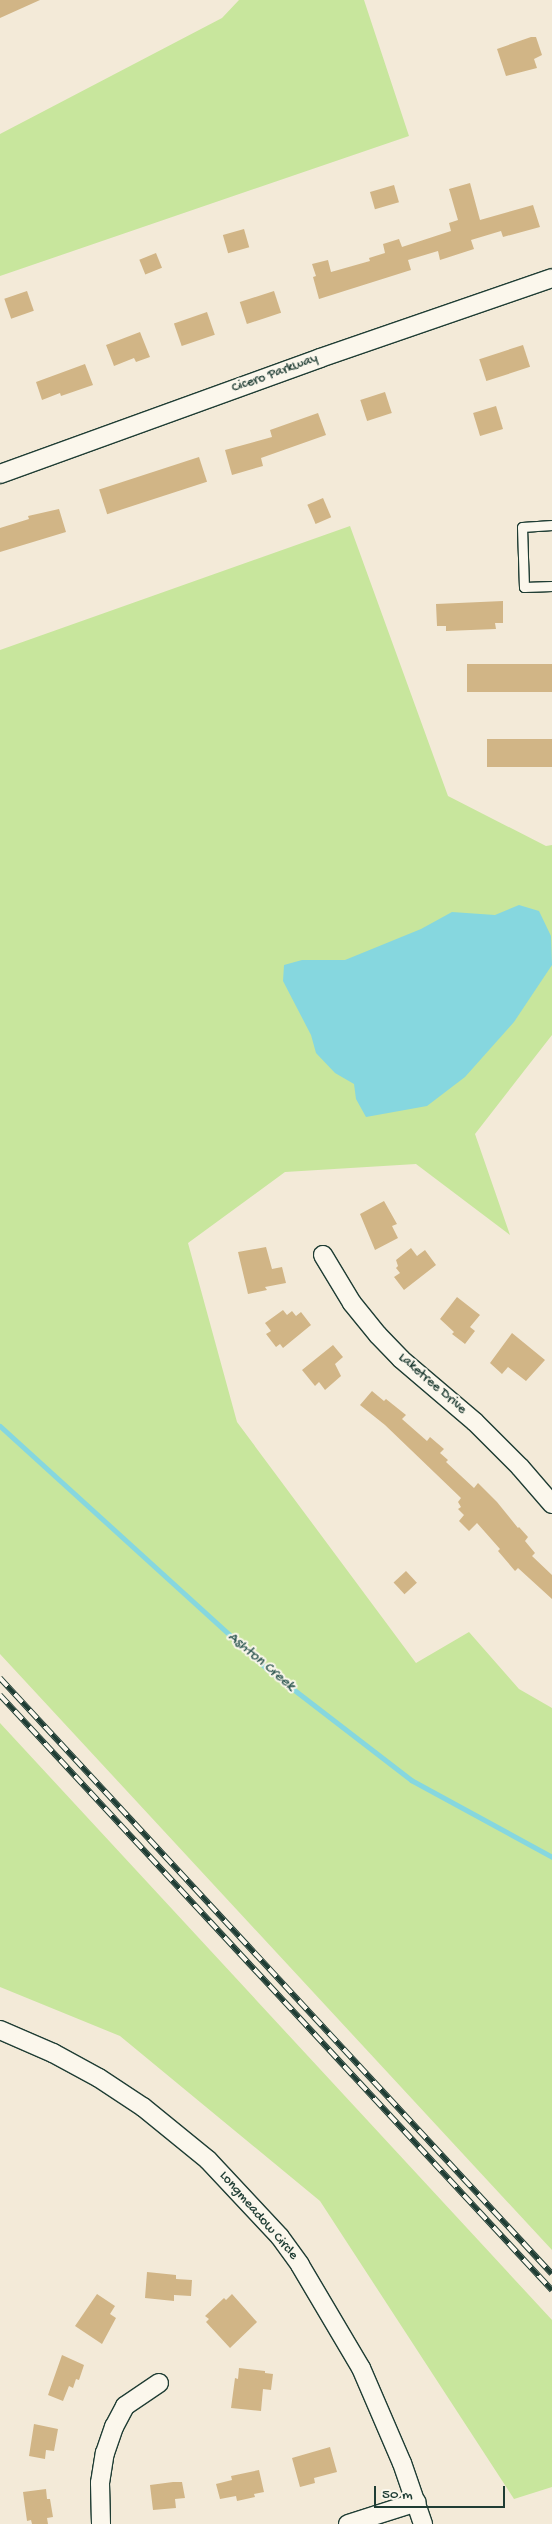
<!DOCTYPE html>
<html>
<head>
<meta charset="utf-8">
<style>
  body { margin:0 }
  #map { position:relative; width:552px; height:2524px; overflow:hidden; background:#f3ead8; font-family:"Gochi Hand",sans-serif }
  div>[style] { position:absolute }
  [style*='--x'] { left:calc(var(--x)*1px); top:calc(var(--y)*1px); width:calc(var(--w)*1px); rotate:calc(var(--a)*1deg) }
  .green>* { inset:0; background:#c8e69d }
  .water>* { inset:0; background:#86d7df }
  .stream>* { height:5px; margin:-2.5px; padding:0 2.5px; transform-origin:2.5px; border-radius:2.5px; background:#86d7df }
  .building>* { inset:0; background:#d1b586; transform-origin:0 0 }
  .roads { filter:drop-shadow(1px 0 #1f3d34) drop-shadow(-1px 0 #1f3d34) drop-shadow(0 1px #1f3d34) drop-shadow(0 -1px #1f3d34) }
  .service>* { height:9px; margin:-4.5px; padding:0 4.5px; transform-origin:4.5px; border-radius:4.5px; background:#fbf7ec }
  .minor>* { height:18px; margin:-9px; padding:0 9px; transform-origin:9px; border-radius:9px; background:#fbf7ec }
  .rail>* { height:5.5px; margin-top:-2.75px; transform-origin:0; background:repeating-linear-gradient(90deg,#fbf7ec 0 11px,#1f3d34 0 22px); box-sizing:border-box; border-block:1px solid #1f3d34 }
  span { translate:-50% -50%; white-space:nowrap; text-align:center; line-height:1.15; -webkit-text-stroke:4px #fbf7ec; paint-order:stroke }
  .street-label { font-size:14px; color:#1f3d34 }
  .water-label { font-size:15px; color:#345c56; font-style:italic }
  .scale { position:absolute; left:374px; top:2486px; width:131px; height:22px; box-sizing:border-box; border:2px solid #1f3d34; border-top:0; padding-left:6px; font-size:15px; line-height:18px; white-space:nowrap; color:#1f3d34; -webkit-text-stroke:4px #fbf7ec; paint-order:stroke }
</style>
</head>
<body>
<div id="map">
  <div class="green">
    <div style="clip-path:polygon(239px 0,364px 0,409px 136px,0 276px,0 134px,222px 18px)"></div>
    <div style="clip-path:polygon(350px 526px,448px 796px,546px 846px,552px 845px,552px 1035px,475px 1134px,510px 1235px,416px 1164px,285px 1172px,188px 1243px,237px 1422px,416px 1663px,469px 1632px,519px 1689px,552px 1708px,552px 2250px,0 1654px,0 650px)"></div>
    <div style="clip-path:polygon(0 1723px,552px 2320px,552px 2487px,514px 2499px,320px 2201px,120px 2036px,0 1987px)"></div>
  </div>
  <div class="water">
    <div style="clip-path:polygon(519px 905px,539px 911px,551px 936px,552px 965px,514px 1022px,465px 1077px,427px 1106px,366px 1117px,356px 1099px,354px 1084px,335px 1073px,316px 1053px,311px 1035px,283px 981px,284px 965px,302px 960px,345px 960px,421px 929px,452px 912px,495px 915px)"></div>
  </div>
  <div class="stream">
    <div style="--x:0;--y:1426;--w:361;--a:42.3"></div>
    <div style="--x:267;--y:1669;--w:182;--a:37.6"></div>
    <div style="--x:411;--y:1780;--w:161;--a:28.6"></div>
  </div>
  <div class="building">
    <div style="clip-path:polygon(0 0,40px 0,0 18px)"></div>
    <div style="clip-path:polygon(531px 37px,536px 37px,542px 55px,534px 59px,537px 68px,506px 76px,497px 49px)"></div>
    <div style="clip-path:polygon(470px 183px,480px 220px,533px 205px,540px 227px,503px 237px,501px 231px,471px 240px,474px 249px,440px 260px,438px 251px,408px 260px,411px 270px,319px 299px,313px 277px,316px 276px,312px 264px,328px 260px,331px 272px,370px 261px,369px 258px,385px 253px,383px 244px,399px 239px,402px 247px,451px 231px,449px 223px,458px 220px,449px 189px)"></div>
    <div style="left:394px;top:185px;width:18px;height:25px;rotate:74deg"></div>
    <div style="left:244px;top:229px;width:19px;height:22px;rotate:74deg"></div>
    <div style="left:156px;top:253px;width:16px;height:18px;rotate:68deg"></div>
    <div style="left:27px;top:291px;width:21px;height:24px;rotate:71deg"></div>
    <div style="left:274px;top:291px;width:23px;height:36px;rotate:72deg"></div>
    <div style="left:207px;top:312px;width:24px;height:35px;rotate:71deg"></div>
    <div style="clip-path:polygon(140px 332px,150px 357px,136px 362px,134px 358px,114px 366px,106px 345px)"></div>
    <div style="left:523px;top:345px;width:23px;height:46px;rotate:72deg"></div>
    <div style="clip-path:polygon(85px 364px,93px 385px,61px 396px,60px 393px,42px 400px,36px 382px)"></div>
    <div style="left:385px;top:392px;width:22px;height:26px;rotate:72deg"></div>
    <div style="left:496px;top:406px;width:24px;height:24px;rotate:73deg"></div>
    <div style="clip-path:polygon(318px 413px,326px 435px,261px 458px,263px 466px,232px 475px,225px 450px,272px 437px,270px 430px)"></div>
    <div style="left:199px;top:457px;width:26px;height:105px;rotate:72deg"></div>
    <div style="left:323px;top:498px;width:21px;height:17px;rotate:67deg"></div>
    <div style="clip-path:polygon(59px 509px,66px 532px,0 552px,0 528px,29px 519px,28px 516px)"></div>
    <div style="clip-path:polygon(503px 601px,503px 623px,495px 623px,496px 629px,446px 631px,446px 626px,437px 626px,436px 604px)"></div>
    <div style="left:552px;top:664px;width:28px;height:85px;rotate:90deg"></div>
    <div style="left:552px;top:739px;width:28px;height:65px;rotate:90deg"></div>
    <div style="clip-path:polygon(384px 1201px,397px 1224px,392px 1226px,398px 1238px,375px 1250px,360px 1214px)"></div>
    <div style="clip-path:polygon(266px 1247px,272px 1269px,282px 1267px,286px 1283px,265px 1287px,267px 1290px,248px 1294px,238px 1252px)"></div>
    <div style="clip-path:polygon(411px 1248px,417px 1256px,425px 1250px,436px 1265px,404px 1290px,394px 1277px,400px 1273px,396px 1268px,398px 1266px,396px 1260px)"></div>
    <div style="clip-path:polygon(457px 1297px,480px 1315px,470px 1327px,475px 1331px,465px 1344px,452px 1334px,454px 1332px,440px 1319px)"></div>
    <div style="clip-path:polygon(283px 1310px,287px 1315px,292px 1311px,296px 1316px,301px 1312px,311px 1325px,283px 1348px,280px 1344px,276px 1347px,266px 1334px,271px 1331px,265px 1323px)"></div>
    <div style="clip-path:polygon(512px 1333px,545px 1360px,526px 1381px,508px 1367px,502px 1374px,490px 1363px)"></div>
    <div style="clip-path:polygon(333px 1345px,343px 1357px,335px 1364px,341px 1376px,325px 1390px,319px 1382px,315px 1386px,302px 1370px)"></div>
    <div style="clip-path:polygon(372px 1391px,384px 1401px,386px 1399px,406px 1415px,402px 1419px,427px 1441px,430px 1437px,444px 1449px,440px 1453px,448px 1460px,446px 1462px,474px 1488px,478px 1483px,497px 1502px,518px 1528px,519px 1527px,528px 1537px,525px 1541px,535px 1553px,532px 1556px,552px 1575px,552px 1599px,518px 1568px,515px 1571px,498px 1551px,500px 1549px,477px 1523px,469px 1531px,459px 1521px,464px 1515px,458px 1509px,461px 1507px,458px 1502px,461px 1498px,385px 1425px,360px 1405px)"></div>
    <div style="left:406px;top:1571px;width:16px;height:17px;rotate:47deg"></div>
    <div style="clip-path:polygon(147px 2272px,176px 2275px,176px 2279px,192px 2280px,191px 2296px,174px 2295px,174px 2301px,145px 2298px)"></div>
    <div style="clip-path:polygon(97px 2294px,115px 2306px,110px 2314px,116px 2318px,102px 2344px,75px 2326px)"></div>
    <div style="clip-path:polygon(232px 2294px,257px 2322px,230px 2348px,206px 2322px,209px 2319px,205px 2316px,224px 2298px,226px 2300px)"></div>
    <div style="clip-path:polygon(62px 2355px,84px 2365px,79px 2380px,76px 2379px,73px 2388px,69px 2386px,63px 2401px,48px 2395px)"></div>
    <div style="clip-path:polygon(239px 2368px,265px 2371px,265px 2373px,273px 2374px,271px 2390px,263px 2389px,261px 2411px,231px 2408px,235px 2378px,238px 2379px)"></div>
    <div style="clip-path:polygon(34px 2424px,58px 2429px,54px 2451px,46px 2450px,45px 2459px,29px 2456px)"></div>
    <div style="clip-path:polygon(330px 2447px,337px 2472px,314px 2478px,315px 2483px,300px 2487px,292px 2458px)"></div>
    <div style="clip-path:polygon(259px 2470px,264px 2492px,254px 2494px,255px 2497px,237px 2501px,236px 2496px,220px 2499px,216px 2484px,232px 2480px,231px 2476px)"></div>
    <div style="clip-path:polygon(173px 2482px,182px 2482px,185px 2498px,175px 2499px,176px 2508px,153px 2510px,150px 2485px)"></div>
    <div style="clip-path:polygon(46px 2489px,47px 2499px,50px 2499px,53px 2517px,47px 2518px,48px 2524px,32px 2524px,31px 2520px,27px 2521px,23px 2492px)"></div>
  </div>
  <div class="roads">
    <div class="service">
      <div style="--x:552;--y:525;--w:30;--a:176"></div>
      <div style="--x:522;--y:527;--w:60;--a:88.1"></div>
      <div style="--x:524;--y:587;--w:28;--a:-2"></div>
    </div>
    <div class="minor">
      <div style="--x:0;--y:474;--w:340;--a:-19.9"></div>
      <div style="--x:320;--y:358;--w:245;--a:-19"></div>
      <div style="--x:323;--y:1255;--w:56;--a:58.9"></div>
      <div style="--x:352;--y:1303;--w:41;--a:50.9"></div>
      <div style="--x:378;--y:1335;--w:33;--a:46"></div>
      <div style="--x:401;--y:1359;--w:97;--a:40.4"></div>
      <div style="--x:475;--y:1422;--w:64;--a:45"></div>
      <div style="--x:520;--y:1467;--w:49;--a:49.1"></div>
      <div style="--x:0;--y:2030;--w:58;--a:23.5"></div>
      <div style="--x:53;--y:2053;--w:52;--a:28.5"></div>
      <div style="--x:99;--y:2078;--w:53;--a:33.4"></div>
      <div style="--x:143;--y:2107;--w:84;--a:39.2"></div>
      <div style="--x:208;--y:2160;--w:105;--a:46.9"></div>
      <div style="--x:280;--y:2237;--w:34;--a:54"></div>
      <div style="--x:300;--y:2265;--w:120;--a:59.4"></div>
      <div style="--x:361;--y:2368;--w:103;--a:66.7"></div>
      <div style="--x:402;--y:2463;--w:65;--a:71"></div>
      <div style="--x:101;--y:2524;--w:41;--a:-91.4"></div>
      <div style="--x:100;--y:2483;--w:30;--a:-81"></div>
      <div style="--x:105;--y:2453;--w:28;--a:-71"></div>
      <div style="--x:114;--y:2427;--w:24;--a:-62"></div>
      <div style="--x:125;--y:2406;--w:41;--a:-34.1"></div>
      <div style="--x:348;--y:2524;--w:72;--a:-17.7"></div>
    </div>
  </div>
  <div class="rail">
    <div style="--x:0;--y:1678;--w:812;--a:47.19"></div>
    <div style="--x:0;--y:1695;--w:812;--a:47.15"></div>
  </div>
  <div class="street-label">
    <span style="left:275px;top:374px;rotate:-20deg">Cicero Parkway</span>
    <span style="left:432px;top:1384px;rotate:41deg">Laketree Drive</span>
    <span style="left:258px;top:2216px;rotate:49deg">Longmeadow Circle</span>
  </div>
  <div class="water-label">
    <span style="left:261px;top:1662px;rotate:40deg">Ashton Creek</span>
  </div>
  <div class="scale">50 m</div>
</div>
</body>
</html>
